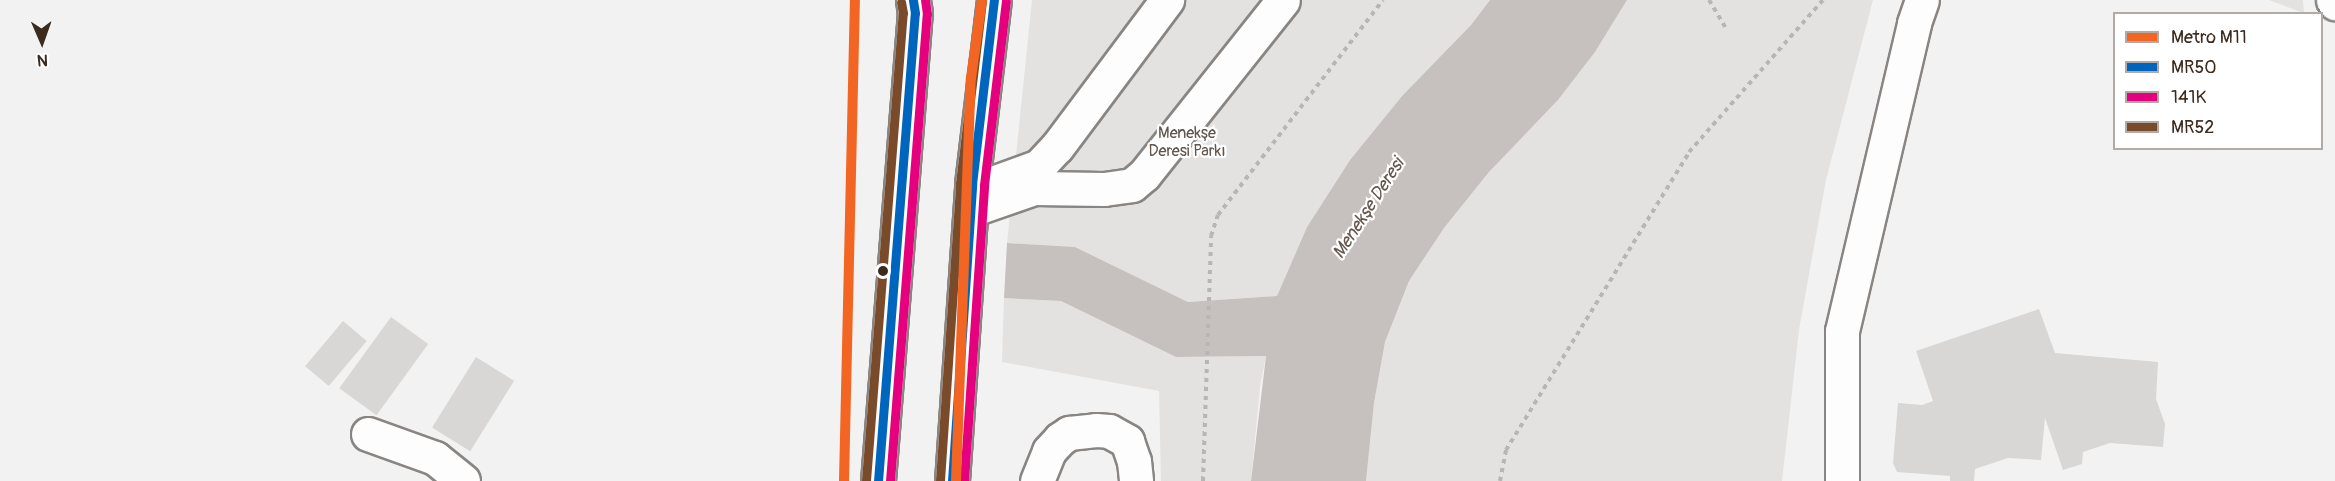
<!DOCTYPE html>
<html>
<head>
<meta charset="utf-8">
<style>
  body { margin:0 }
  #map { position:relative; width:2335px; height:481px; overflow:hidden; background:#f3f2f2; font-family:Pangolin,sans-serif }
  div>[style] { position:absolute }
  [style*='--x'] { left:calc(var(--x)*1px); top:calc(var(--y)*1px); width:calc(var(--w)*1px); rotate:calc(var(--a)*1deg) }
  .green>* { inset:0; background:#e4e2e0 }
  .water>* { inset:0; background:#c6c0be }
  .building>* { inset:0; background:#d9d7d6; transform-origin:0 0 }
  .path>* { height:4px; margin-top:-2px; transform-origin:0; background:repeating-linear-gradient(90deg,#b8b6b4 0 4.5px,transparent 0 9px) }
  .roads { filter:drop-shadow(2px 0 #898582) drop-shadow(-2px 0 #898582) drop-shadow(0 2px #898582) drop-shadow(0 -2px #898582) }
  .minor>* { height:33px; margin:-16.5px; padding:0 16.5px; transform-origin:16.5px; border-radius:16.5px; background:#fdfdfd }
  .major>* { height:33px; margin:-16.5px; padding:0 16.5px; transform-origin:16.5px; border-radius:16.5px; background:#fdfdfd }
  .bus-1>* { height:9px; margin:-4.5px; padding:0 4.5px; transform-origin:4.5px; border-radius:4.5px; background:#0065bd }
  .bus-2>* { height:9px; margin:-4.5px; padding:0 4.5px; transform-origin:4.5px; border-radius:4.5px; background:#e5007d }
  .bus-3>* { height:9px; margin:-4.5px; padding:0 4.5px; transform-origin:4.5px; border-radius:4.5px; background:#7a4b2a }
  .metro-1>* { height:10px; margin:-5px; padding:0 5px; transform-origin:5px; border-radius:5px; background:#f26522 }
  .dots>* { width:16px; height:16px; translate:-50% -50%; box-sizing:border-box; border:3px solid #fff; border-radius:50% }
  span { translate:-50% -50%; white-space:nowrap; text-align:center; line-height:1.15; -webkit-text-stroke:4.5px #fff; paint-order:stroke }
  .park-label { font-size:16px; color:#62554b }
  .water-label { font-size:18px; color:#65574e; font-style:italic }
  .legend { position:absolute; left:2113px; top:12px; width:210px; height:138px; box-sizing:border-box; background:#fff; border:2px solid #b1aaa5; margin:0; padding:8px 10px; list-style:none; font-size:18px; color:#3b2a1e }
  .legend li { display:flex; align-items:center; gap:12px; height:30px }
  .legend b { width:30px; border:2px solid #b1aaa5 }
  .north { position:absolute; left:12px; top:12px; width:60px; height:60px; -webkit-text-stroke:4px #fff; paint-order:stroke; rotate:178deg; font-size:16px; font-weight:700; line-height:24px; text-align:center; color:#3b2a1e }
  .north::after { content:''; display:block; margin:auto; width:21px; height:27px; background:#3b2a1e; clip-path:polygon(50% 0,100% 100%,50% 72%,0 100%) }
</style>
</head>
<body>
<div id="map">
  <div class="green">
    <div style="clip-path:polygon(1032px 0,1490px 0,1471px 25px,1402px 96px,1350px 160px,1307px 227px,1277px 296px,1188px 302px,1075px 247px,1007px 243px)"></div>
    <div style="clip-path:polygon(1627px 0,1873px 0,1826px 180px,1799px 330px,1782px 481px,1366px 481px,1374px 403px,1385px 342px,1409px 281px,1444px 228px,1489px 172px,1558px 100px,1595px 52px)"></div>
    <div style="clip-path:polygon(2269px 0,2303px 0,2304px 13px,2303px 13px)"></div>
    <div style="clip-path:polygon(1004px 298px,1061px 301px,1176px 357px,1266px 356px,1260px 387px,1251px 481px,1161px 481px,1159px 391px,1002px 362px)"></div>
  </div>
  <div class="water">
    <div style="clip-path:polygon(1490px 0,1627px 0,1595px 52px,1558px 100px,1489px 172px,1444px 228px,1409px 281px,1385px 342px,1374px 403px,1366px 481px,1251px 481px,1266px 356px,1176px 357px,1061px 301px,1004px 298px,1007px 243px,1075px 247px,1188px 302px,1277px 296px,1307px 227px,1350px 160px,1402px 96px,1471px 25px)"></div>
  </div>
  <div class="building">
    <div style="clip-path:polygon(2039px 309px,2055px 353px,2158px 362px,2156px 399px,2165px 424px,2163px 447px,2110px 443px,2083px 452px,2082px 464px,2063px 470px,2045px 418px,2041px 460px,2008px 458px,1975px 469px,1974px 481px,1950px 481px,1950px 476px,1897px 472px,1893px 463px,1898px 403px,1922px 405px,1933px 401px,1916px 351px)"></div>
    <div style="left:391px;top:317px;width:46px;height:88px;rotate:36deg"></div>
    <div style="left:343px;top:321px;width:31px;height:59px;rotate:40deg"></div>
    <div style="left:476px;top:357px;width:45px;height:83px;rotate:32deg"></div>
  </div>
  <div class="path">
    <div style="--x:1709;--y:0;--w:35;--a:59"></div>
    <div style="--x:1203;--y:481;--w:245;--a:-88.1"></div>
    <div style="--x:1211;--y:236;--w:22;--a:-72"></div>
    <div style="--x:1218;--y:215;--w:271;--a:-52.5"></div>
    <div style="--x:1500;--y:481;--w:32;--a:-79"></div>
    <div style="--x:1506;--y:450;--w:350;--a:-58.4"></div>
    <div style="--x:1689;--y:152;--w:203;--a:-48.6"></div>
  </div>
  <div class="roads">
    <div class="minor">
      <div style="--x:2333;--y:0;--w:4;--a:56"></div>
      <div style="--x:998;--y:181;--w:44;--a:-20.1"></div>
      <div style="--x:1039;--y:166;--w:26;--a:-47"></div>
      <div style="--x:1057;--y:147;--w:184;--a:-53.2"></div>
      <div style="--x:971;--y:210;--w:67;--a:-19.2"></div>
      <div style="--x:1034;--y:188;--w:70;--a:0.8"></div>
      <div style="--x:1104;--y:189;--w:28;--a:-8"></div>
      <div style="--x:1132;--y:185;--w:16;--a:-40"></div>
      <div style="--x:1144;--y:175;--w:223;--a:-51.5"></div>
      <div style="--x:368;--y:434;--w:71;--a:19.7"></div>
      <div style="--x:435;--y:458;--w:36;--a:39"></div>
      <div style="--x:1037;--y:481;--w:32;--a:-68"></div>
      <div style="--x:1049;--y:451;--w:16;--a:-47"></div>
      <div style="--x:1060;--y:439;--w:11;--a:-34"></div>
      <div style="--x:1069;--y:433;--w:27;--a:-6"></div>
      <div style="--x:1096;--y:430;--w:13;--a:4"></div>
      <div style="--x:1109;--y:431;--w:21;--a:29"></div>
      <div style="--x:1127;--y:441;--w:21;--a:71"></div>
      <div style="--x:1134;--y:461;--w:20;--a:84"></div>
      <div style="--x:1842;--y:481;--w:150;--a:-90"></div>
      <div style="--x:1842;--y:331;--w:316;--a:-76.8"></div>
      <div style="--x:1914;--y:23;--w:24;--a:-71"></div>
    </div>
    <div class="major">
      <div style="--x:878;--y:481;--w:469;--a:-85.5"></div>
      <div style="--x:915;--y:13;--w:13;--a:-99"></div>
      <div style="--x:952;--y:481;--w:298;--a:-86.1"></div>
      <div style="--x:972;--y:184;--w:185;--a:-83.2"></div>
    </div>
  </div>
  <div class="bus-1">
    <div style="--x:878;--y:481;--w:469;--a:-85.5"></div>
    <div style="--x:915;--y:13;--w:13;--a:-99"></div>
    <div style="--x:952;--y:481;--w:298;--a:-86.1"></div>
    <div style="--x:972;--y:184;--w:185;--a:-83.2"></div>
  </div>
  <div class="bus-2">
    <div style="--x:890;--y:481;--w:468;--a:-85.5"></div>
    <div style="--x:927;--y:14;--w:14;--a:-98"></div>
    <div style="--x:964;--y:481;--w:297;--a:-86.1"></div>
    <div style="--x:984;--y:185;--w:185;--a:-83.2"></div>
  </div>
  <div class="bus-3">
    <div style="--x:866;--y:480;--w:468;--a:-85.5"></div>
    <div style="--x:903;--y:13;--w:11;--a:-100"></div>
    <div style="--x:940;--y:480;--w:298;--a:-86.1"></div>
    <div style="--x:960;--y:183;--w:184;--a:-83.1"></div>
  </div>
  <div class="metro-1">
    <div style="--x:844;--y:481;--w:481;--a:-88.7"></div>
    <div style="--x:956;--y:481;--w:403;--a:-87.9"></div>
    <div style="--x:971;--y:78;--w:79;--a:-82"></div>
  </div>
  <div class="dots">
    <div style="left:883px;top:271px;background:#3b2a1e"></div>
  </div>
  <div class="park-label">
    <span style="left:1187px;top:142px">Menekşe<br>Deresi Parkı</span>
  </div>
  <div class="water-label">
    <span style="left:1369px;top:209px;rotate:-57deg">Menekşe Deresi</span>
  </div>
  <ul class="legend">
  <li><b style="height:8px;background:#f26522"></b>Metro M11</li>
  <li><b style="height:8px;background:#0065bd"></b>MR50</li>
  <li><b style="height:8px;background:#e5007d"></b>141K</li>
  <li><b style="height:8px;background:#7a4b2a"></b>MR52</li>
  </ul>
  <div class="north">N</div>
</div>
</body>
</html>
